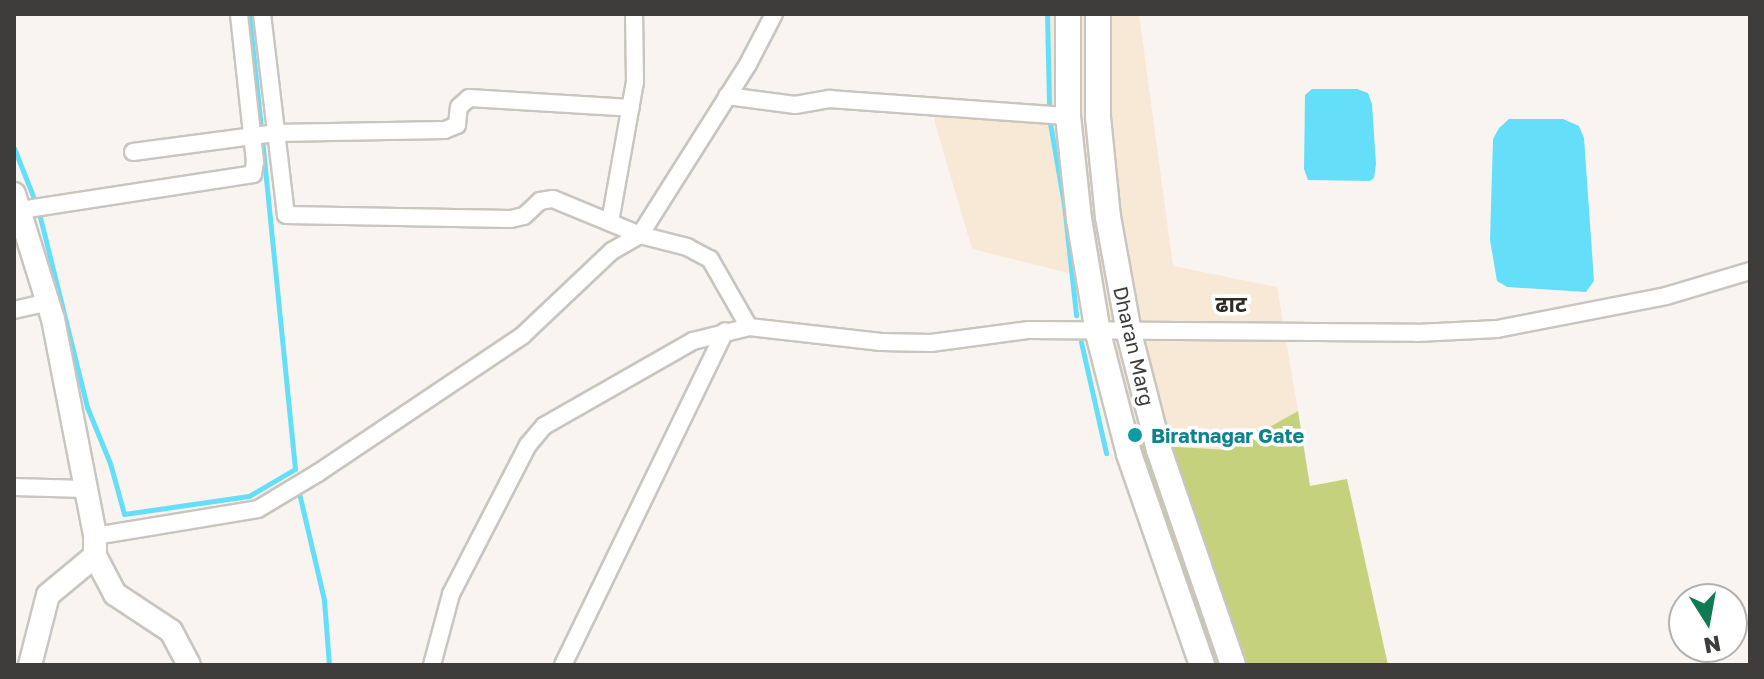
<!DOCTYPE html>
<html>
<head>
<meta charset="utf-8">
<style>
  body { margin:0 }
  #map { position:relative; width:1764px; height:679px; overflow:hidden; background:#f9f4ef; font-family:"Golos Text","Noto Sans Devanagari",sans-serif }
  div>[style] { position:absolute }
  [style*='--x'] { left:calc(var(--x)*1px); top:calc(var(--y)*1px); width:calc(var(--w)*1px); rotate:calc(var(--a)*1deg) }
  .commercial>* { inset:0; background:#f8e8d6 }
  .green>* { inset:0; background:#c5d17c }
  .water>* { inset:0; background:#65dff9 }
  .stream>* { height:5px; margin:-2.5px; padding:0 2.5px; transform-origin:2.5px; border-radius:2.5px; background:#65dff9 }
  .roads { filter:drop-shadow(2px 0 #c9c5bf) drop-shadow(-2px 0 #c9c5bf) drop-shadow(0 2px #c9c5bf) drop-shadow(0 -2px #c9c5bf) }
  .street>* { height:16px; margin:-8px; padding:0 8px; transform-origin:8px; border-radius:8px; background:#fff }
  .secondary>* { height:22px; margin:-11px; padding:0 11px; transform-origin:11px; border-radius:11px; background:#fff }
  .primary>* { height:24px; margin:-12px; padding:0 12px; transform-origin:12px; border-radius:12px; background:#fff }
  .dots>* { width:22px; height:22px; translate:-50% -50%; box-sizing:border-box; border:4px solid #fff; border-radius:50% }
  span { translate:-50% -50%; white-space:nowrap; text-align:center; line-height:1.15; -webkit-text-stroke:7px #fff; paint-order:stroke }
  .street-label { font-size:20px; color:#3e3c3a }
  .culture-label { font-size:20px; color:#0d838f; font-weight:700 }
  .left { translate:0 -50%; text-align:left }
  .neighbourhood-label { font-size:22px; color:#2e2b27; font-weight:700 }
  .frame { position:absolute; inset:0; border:16px solid #3e3c3a; pointer-events:none }
  .north { position:absolute; left:1668px; top:583px; width:80px; height:80px; box-sizing:border-box; background:#fff; border:2px solid #b2b1b0; border-radius:50%; rotate:169deg; font-size:22px; font-weight:700; line-height:32px; text-align:center; color:#3e3c3a }
  .north::after { content:''; display:block; margin:auto; width:28px; height:36px; background:#0f7a54; clip-path:polygon(50% 0,100% 100%,50% 72%,0 100%) }
</style>
</head>
<body>
<div id="map">
  <div class="commercial">
    <div style="clip-path:polygon(1047px 14px,1139px 14px,1173px 266px,1277px 287px,1298px 411px,1229px 451px,1127px 444px,1089px 278px,972px 249px,935px 123px,935px 98px,1049px 104px)"></div>
  </div>
  <div class="green">
    <div style="clip-path:polygon(1298px 411px,1310px 486px,1347px 479px,1388px 665px,1202px 665px,1127px 444px,1229px 450px)"></div>
  </div>
  <div class="water">
    <div style="clip-path:polygon(1312px 89px,1357px 89px,1368px 93px,1372px 104px,1376px 164px,1374px 178px,1370px 181px,1308px 180px,1304px 169px,1305px 95px)"></div>
    <div style="clip-path:polygon(1509px 119px,1563px 119px,1579px 126px,1584px 138px,1594px 281px,1586px 292px,1507px 287px,1497px 281px,1490px 240px,1493px 139px,1499px 128px)"></div>
  </div>
  <div class="stream">
    <div style="--x:249;--y:14;--w:115;--a:84"></div>
    <div style="--x:1047;--y:14;--w:90;--a:88.7"></div>
    <div style="--x:1050;--y:123;--w:82;--a:80.2"></div>
    <div style="--x:1064;--y:204;--w:112;--a:83.8"></div>
    <div style="--x:14;--y:148;--w:52;--a:68.4"></div>
    <div style="--x:39;--y:213;--w:200;--a:76.1"></div>
    <div style="--x:87;--y:407;--w:61;--a:67.7"></div>
    <div style="--x:110;--y:463;--w:53;--a:74.6"></div>
    <div style="--x:124;--y:514;--w:126;--a:-8.2"></div>
    <div style="--x:249;--y:496;--w:53;--a:-30.4"></div>
    <div style="--x:295;--y:469;--w:331;--a:-95.7"></div>
    <div style="--x:1081;--y:342;--w:114;--a:77.3"></div>
    <div style="--x:299;--y:493;--w:110;--a:76.8"></div>
    <div style="--x:324;--y:600;--w:65;--a:85.6"></div>
  </div>
  <div class="roads">
    <div class="street">
      <div style="--x:262;--y:14;--w:202;--a:83.2"></div>
      <div style="--x:286;--y:215;--w:225;--a:1"></div>
      <div style="--x:511;--y:219;--w:13;--a:-13"></div>
      <div style="--x:524;--y:216;--w:22;--a:-43"></div>
      <div style="--x:540;--y:201;--w:13;--a:-9"></div>
      <div style="--x:553;--y:199;--w:94;--a:22.5"></div>
      <div style="--x:640;--y:235;--w:202;--a:-57.7"></div>
      <div style="--x:748;--y:64;--w:56;--a:-62.5"></div>
      <div style="--x:727;--y:96;--w:69;--a:7.5"></div>
      <div style="--x:795;--y:105;--w:36;--a:-10"></div>
      <div style="--x:830;--y:99;--w:239;--a:4.1"></div>
      <div style="--x:133;--y:152;--w:143;--a:-7.6"></div>
      <div style="--x:275;--y:133;--w:170;--a:-1"></div>
      <div style="--x:445;--y:130;--w:13;--a:-23"></div>
      <div style="--x:457;--y:125;--w:18;--a:-84"></div>
      <div style="--x:459;--y:107;--w:13;--a:-42"></div>
      <div style="--x:469;--y:98;--w:162;--a:3.5"></div>
      <div style="--x:21;--y:210;--w:235;--a:-8.8"></div>
      <div style="--x:253;--y:174;--w:12;--a:-81"></div>
      <div style="--x:255;--y:162;--w:149;--a:-96.2"></div>
      <div style="--x:610;--y:222;--w:142;--a:-79.9"></div>
      <div style="--x:635;--y:82;--w:68;--a:-90.8"></div>
      <div style="--x:14;--y:310;--w:35;--a:-13"></div>
      <div style="--x:14;--y:487;--w:72;--a:1.6"></div>
      <div style="--x:95;--y:536;--w:165;--a:-9.4"></div>
      <div style="--x:258;--y:509;--w:70;--a:-31"></div>
      <div style="--x:318;--y:473;--w:246;--a:-33.9"></div>
      <div style="--x:522;--y:336;--w:124;--a:-43.4"></div>
      <div style="--x:612;--y:251;--w:32;--a:-30"></div>
      <div style="--x:640;--y:235;--w:49;--a:14.3"></div>
      <div style="--x:687;--y:247;--w:26;--a:28"></div>
      <div style="--x:710;--y:259;--w:78;--a:60.2"></div>
      <div style="--x:749;--y:327;--w:133;--a:6.5"></div>
      <div style="--x:881;--y:342;--w:50;--a:1.1"></div>
      <div style="--x:931;--y:343;--w:99;--a:-7.6"></div>
      <div style="--x:1029;--y:330;--w:388;--a:0.4"></div>
      <div style="--x:1417;--y:333;--w:80;--a:-2.9"></div>
      <div style="--x:1497;--y:329;--w:172;--a:-11"></div>
      <div style="--x:1666;--y:296;--w:88;--a:-16.6"></div>
      <div style="--x:432;--y:665;--w:73;--a:-75"></div>
      <div style="--x:451;--y:594;--w:168;--a:-62.7"></div>
      <div style="--x:528;--y:445;--w:25;--a:-50"></div>
      <div style="--x:544;--y:426;--w:172;--a:-29.7"></div>
      <div style="--x:693;--y:341;--w:58;--a:-14"></div>
      <div style="--x:563;--y:665;--w:371;--a:-64.1"></div>
    </div>
    <div class="secondary">
      <div style="--x:14;--y:194;--w:131;--a:72.7"></div>
      <div style="--x:53;--y:319;--w:221;--a:79"></div>
      <div style="--x:95;--y:536;--w:20;--a:90"></div>
      <div style="--x:95;--y:556;--w:43;--a:62.2"></div>
      <div style="--x:115;--y:594;--w:67;--a:33.5"></div>
      <div style="--x:171;--y:631;--w:38;--a:62"></div>
      <div style="--x:30;--y:665;--w:72;--a:-75.6"></div>
      <div style="--x:48;--y:595;--w:61;--a:-39.7"></div>
    </div>
    <div class="primary">
      <div style="--x:1068;--y:14;--w:102;--a:90"></div>
      <div style="--x:1068;--y:116;--w:104;--a:83.9"></div>
      <div style="--x:1079;--y:219;--w:116;--a:80.5"></div>
      <div style="--x:1098;--y:333;--w:125;--a:75.6"></div>
      <div style="--x:1129;--y:454;--w:223;--a:70.9"></div>
      <div style="--x:1098;--y:14;--w:103;--a:90"></div>
      <div style="--x:1098;--y:117;--w:100;--a:84.3"></div>
      <div style="--x:1108;--y:217;--w:118;--a:79.7"></div>
      <div style="--x:1129;--y:333;--w:121;--a:75.6"></div>
      <div style="--x:1159;--y:450;--w:227;--a:71"></div>
    </div>
  </div>
  <div class="dots">
    <div style="left:1135px;top:435px;background:#0f9aa8"></div>
  </div>
  <div class="street-label">
    <span style="left:1134px;top:346px;rotate:77deg">Dharan Marg</span>
  </div>
  <div class="culture-label">
    <span class="left" style="left:1151px;top:435px">Biratnagar Gate</span>
  </div>
  <div class="neighbourhood-label">
    <span style="left:1231px;top:304px">ढाट</span>
  </div>
  <div class="frame"></div>
  <div class="north">N</div>
</div>
</body>
</html>
